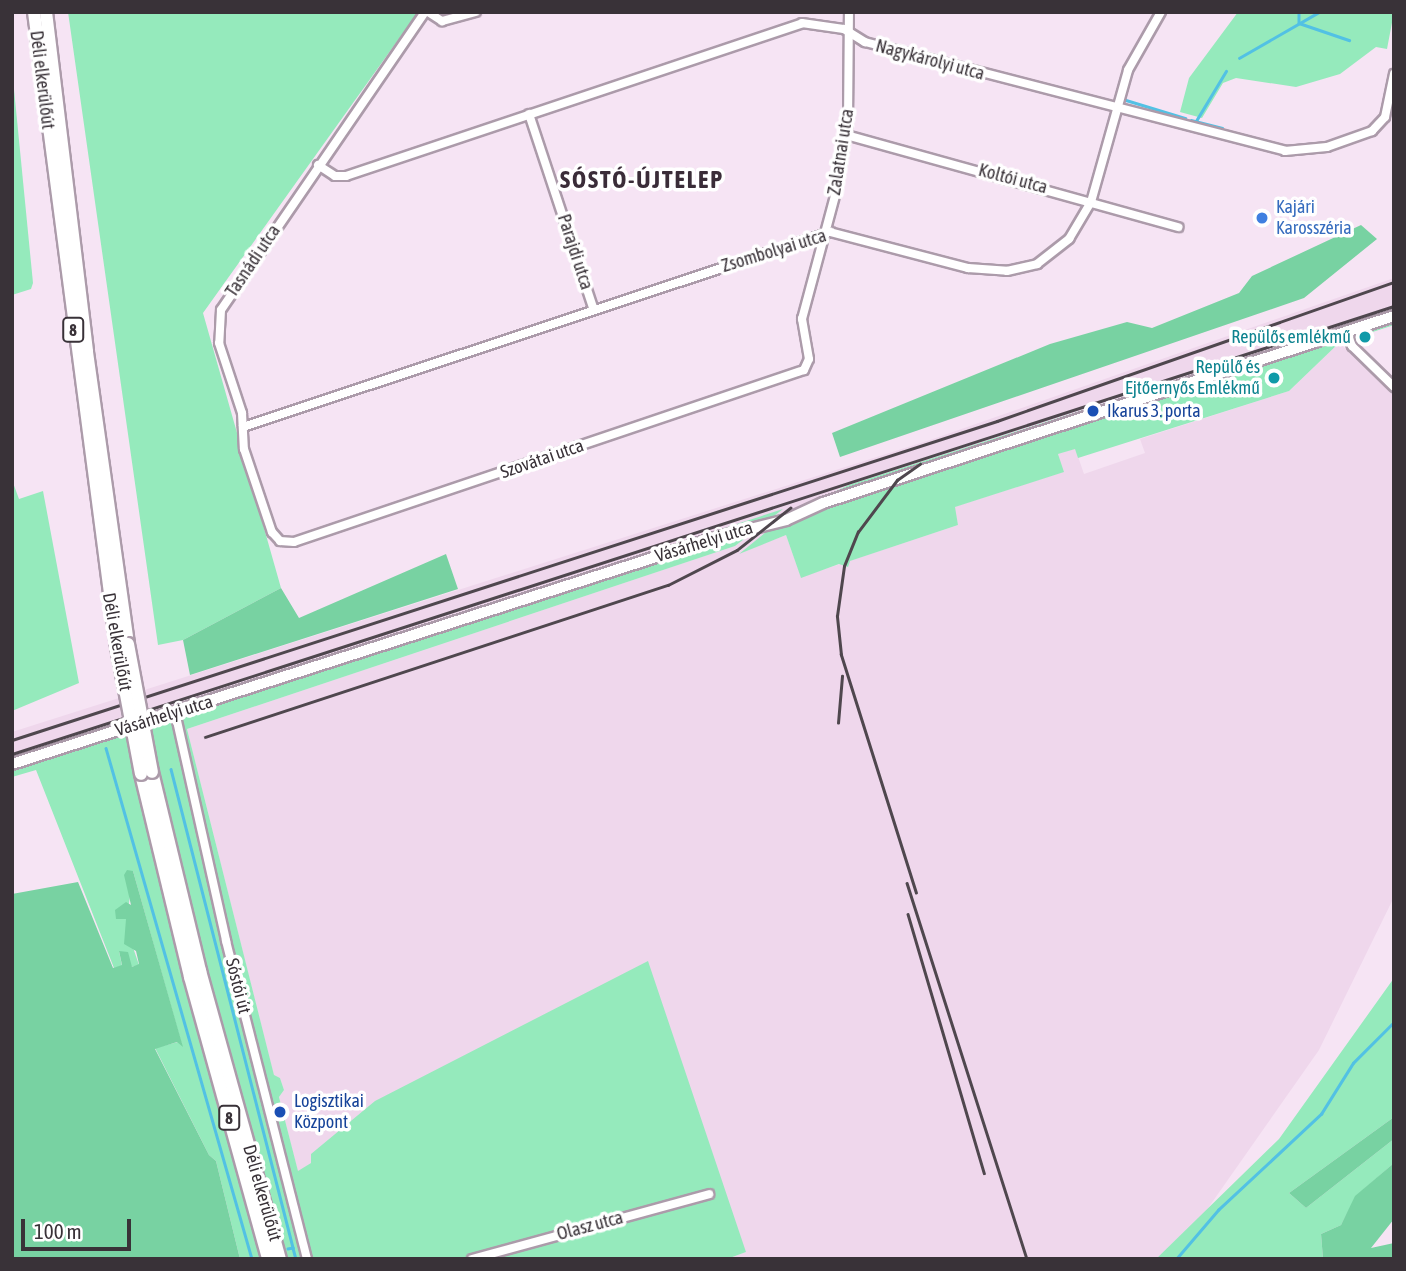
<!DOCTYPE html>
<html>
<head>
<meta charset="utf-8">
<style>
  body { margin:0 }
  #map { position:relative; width:1406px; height:1271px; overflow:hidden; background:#f6e4f4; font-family:"Asap Condensed",sans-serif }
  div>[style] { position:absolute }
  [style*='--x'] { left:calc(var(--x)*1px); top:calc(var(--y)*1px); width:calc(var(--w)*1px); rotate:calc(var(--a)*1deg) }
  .built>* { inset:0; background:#efd7ec }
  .green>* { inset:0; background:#95eabc }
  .forest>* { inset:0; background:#78d2a2 }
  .stream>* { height:2.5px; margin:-1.25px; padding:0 1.25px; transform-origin:1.25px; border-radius:1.25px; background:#52c1e4 }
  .roads { filter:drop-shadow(2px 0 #ac9baa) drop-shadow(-2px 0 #ac9baa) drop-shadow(0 2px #ac9baa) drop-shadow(0 -2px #ac9baa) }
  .minor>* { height:8px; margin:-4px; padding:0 4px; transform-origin:4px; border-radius:4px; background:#fff }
  .tertiary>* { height:10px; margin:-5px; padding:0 5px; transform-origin:5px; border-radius:5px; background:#fff }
  .primary>* { height:12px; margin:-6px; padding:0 6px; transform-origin:6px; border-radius:6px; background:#fff }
  .rail>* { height:2.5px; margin:-1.25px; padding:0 1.25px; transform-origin:1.25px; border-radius:1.25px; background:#4f474e }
  .bridges { filter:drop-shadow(2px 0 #ac9baa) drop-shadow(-2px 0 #ac9baa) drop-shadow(0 2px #ac9baa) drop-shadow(0 -2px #ac9baa) }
  .primary-bridge>* { height:12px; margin:-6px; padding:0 6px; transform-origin:6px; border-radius:6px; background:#fff }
  .dots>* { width:19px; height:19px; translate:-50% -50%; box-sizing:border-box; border:4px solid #fff; border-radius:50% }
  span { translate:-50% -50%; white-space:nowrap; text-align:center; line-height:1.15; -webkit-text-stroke:7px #fff; paint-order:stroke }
  .shield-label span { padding:2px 5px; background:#fff; border:2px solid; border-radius:5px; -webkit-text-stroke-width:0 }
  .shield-label { font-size:16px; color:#393238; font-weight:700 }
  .street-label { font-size:18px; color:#393238 }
  .shop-label { font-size:18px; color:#366cbe }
  .left { translate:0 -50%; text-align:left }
  .culture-label { font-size:18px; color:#0d838f }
  .right { translate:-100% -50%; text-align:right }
  .transit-label { font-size:18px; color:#164399 }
  .district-label { font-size:24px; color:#3a2c38; font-weight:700; letter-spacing:2px }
  .frame { position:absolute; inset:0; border:14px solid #393238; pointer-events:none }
  .scale { position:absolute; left:21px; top:1219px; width:110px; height:32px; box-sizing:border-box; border:4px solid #393238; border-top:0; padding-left:9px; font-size:21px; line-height:24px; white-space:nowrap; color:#393238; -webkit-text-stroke:5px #fff; paint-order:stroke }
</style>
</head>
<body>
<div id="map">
  <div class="built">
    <div style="clip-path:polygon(1394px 278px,1394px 310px,849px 485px,799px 507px,742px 552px,786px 535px,801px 577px,958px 525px,954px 507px,1063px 472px,1058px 454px,1075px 448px,1084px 474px,1145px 453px,1140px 439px,1289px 391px,1339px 343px,1394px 393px,1394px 897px,1319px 1050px,1206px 1211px,1156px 1259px,727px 1259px,746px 1252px,311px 1163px,298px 1172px,279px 1097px,284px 1090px,280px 1078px,274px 1076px,187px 729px,735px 546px,781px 510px,12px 758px,12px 732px,930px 440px)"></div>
  </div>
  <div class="green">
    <div style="clip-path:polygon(68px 12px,418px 12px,203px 313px,281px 588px,183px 640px,158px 645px)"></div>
    <div style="clip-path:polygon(1238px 12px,1394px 12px,1387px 49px,1376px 47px,1340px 74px,1296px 87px,1236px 78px,1223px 83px,1202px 118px,1180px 112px,1189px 78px)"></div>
    <div style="clip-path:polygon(13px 79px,33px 283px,31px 289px,12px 295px)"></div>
    <div style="clip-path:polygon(1394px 310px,1394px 325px,1339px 343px,1289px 391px,1078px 458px,1075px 449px,1058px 454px,1064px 472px,955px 507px,958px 525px,850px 561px,848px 567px,839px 564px,801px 578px,786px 535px,739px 554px,792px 511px,849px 485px)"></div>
    <div style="clip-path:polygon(12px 480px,19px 499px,43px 491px,79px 683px,12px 711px)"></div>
    <div style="clip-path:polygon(783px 509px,735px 546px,187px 729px,274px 1075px,280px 1078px,284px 1090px,279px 1097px,298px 1171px,311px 1163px,311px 1154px,375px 1101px,648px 961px,746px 1252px,727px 1259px,240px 1259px,216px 1161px,209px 1155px,155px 1048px,178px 1042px,182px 1045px,133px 871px,126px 927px,139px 965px,132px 967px,119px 951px,122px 966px,114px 968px,36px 770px,12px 777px,12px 758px)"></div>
    <div style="clip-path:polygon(1394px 978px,1394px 1117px,1289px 1193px,1306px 1208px,1394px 1139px,1394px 1163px,1356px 1196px,1341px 1225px,1321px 1234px,1323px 1259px,1156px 1259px,1279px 1139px)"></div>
  </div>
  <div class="forest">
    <div style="clip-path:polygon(1361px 225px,1377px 239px,1304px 298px,840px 457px,832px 433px,1050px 344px,1127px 322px,1152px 328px,1239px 293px,1252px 276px)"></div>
    <div style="clip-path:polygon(446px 554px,458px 589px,190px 675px,183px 640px,281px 588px,299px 618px)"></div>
    <div style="clip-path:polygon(127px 870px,133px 871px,183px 1047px,177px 1042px,155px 1049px,209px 1155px,216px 1161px,240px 1259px,12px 1259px,12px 894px,78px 882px,113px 968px,122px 965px,119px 951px,128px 952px,132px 967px,139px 964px,136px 951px,124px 944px,126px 919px,116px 919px,115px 910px,126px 902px,131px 905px,124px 875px)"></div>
    <div style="clip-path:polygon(1394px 1117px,1394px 1139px,1306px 1208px,1289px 1193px)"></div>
    <div style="clip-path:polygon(1394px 1163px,1394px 1219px,1371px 1248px,1394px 1243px,1394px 1259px,1323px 1259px,1321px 1234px,1341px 1225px,1355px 1196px)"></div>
  </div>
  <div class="stream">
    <div style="--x:1299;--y:12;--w:11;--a:90"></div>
    <div style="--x:1299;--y:23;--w:53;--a:18.8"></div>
    <div style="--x:1239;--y:58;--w:92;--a:-29.9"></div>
    <div style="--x:1126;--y:100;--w:62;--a:17"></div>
    <div style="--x:1191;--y:120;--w:32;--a:14"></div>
    <div style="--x:1196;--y:121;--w:58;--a:-59"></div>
    <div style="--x:106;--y:748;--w:531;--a:74.05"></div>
    <div style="--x:171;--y:769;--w:494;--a:75.7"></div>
    <div style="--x:293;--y:1248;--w:5;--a:169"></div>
    <div style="--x:293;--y:1248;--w:11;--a:75"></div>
    <div style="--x:1176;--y:1259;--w:65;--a:-49.4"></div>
    <div style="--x:1218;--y:1210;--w:141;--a:-43"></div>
    <div style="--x:1321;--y:1114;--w:60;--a:-57.9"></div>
    <div style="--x:1353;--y:1063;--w:58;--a:-45"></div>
  </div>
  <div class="roads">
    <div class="minor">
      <div style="--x:425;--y:12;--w:361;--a:124.4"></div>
      <div style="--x:221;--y:310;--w:33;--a:93"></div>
      <div style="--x:219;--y:343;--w:74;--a:71.8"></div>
      <div style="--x:242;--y:413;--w:36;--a:87"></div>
      <div style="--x:244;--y:449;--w:88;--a:71.4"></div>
      <div style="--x:272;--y:532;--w:12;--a:48"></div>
      <div style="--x:280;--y:541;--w:14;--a:4"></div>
      <div style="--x:294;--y:542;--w:538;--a:-18.64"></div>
      <div style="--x:804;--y:370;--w:12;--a:-66"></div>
      <div style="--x:809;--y:359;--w:41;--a:-99.9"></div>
      <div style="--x:802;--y:319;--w:136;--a:-75"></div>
      <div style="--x:837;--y:188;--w:67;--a:-80.5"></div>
      <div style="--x:848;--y:122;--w:110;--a:-89.5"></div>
      <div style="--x:428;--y:12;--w:17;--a:33"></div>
      <div style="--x:442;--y:21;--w:35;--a:-15"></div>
      <div style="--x:529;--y:114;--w:206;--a:71.7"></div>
      <div style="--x:846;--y:135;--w:345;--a:15.5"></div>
      <div style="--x:318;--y:165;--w:20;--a:33"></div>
      <div style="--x:335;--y:176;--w:11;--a:0"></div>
      <div style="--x:346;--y:176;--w:481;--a:-18.5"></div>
      <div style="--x:802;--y:23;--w:42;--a:8.1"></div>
      <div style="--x:844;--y:29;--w:25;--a:32"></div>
      <div style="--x:865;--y:42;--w:434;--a:14.5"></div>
      <div style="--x:1285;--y:151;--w:42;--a:-5.4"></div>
      <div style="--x:1327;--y:147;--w:48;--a:-19.6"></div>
      <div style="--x:1372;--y:131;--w:19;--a:-47"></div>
      <div style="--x:1385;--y:117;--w:44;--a:-78.2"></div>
      <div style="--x:1347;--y:333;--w:14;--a:69"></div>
      <div style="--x:1352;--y:346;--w:59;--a:44.3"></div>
      <div style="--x:243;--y:427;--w:619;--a:-18.38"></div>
      <div style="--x:830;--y:232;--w:143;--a:14.6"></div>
      <div style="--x:968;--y:268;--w:39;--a:4"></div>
      <div style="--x:1007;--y:271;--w:31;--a:-13"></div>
      <div style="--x:1037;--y:264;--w:41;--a:-38"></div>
      <div style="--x:1069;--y:239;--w:43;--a:-59.3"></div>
      <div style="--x:1091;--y:202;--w:137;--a:-74.3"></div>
      <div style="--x:1128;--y:70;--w:67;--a:-60.4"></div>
      <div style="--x:175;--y:712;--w:235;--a:77.4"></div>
      <div style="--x:226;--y:941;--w:328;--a:75.7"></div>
      <div style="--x:472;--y:1259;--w:246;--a:-15.3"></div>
    </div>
    <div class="tertiary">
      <div style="--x:12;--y:764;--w:742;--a:-17.82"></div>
      <div style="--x:718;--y:537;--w:70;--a:-14"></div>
      <div style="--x:786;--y:520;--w:41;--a:-24.7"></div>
      <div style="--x:823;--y:503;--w:601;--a:-18.13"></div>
    </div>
    <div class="primary">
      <div style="--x:34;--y:12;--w:640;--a:82.55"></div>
      <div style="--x:46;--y:12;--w:342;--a:83.1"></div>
      <div style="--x:87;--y:352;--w:295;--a:82"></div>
      <div style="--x:152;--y:772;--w:205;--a:76.4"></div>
      <div style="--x:200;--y:971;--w:299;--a:74.5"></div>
      <div style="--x:141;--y:774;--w:209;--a:76.4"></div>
      <div style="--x:190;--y:977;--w:293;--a:74.5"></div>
    </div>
  </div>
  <div class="rail">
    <div style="--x:838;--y:723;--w:47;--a:-85.1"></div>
    <div style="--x:205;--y:737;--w:487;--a:-18.2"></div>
    <div style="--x:668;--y:585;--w:77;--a:-26.9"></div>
    <div style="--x:737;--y:550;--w:68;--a:-38.4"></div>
    <div style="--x:12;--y:740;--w:1035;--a:-17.94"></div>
    <div style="--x:997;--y:421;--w:421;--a:-19.3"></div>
    <div style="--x:12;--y:754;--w:1453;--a:-17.96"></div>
    <div style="--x:907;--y:883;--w:395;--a:72.3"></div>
    <div style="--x:916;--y:893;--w:250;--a:-107.5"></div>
    <div style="--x:841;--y:655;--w:39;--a:-96"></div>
    <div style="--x:837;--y:616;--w:50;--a:-82"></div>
    <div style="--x:844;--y:566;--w:37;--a:-68"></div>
    <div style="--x:858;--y:532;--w:65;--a:-53.1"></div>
    <div style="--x:897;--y:480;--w:28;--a:-35"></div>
    <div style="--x:908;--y:914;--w:270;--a:73.6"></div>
  </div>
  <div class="bridges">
    <div class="primary-bridge">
      <div style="--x:128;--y:644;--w:130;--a:79.4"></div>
      <div style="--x:117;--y:647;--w:129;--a:79.3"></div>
    </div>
  </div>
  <div class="dots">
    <div style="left:1262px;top:218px;background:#3f7fe0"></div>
    <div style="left:1365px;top:337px;background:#0f9aa8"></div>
    <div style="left:1274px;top:378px;background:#0f9aa8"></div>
    <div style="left:1093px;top:411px;background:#1a4fb4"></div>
    <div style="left:280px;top:1112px;background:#1a4fb4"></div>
  </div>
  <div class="shield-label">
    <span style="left:73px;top:330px">8</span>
    <span style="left:229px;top:1118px">8</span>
  </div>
  <div class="street-label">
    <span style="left:930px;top:60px;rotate:15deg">Nagykárolyi utca</span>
    <span style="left:42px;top:80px;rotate:83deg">Déli elkerülőút</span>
    <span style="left:841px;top:152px;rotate:-81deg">Zalatnai utca</span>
    <span style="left:1013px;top:179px;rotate:15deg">Koltói utca</span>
    <span style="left:774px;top:251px;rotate:-17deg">Zsombolyai utca</span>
    <span style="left:575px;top:252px;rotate:72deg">Parajdi utca</span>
    <span style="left:253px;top:261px;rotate:-56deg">Tasnádi utca</span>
    <span style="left:542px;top:459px;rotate:-19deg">Szovátai utca</span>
    <span style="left:704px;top:542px;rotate:-17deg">Vásárhelyi utca</span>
    <span style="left:117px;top:642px;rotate:80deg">Déli elkerülőút</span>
    <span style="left:164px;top:716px;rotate:-17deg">Vásárhelyi utca</span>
    <span style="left:238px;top:986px;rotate:76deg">Sóstói út</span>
    <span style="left:262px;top:1193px;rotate:74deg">Déli elkerülőút</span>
    <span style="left:590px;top:1226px;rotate:-15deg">Olasz utca</span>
  </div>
  <div class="shop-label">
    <span class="left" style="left:1276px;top:218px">Kajári<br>Karosszéria</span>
  </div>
  <div class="culture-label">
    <span class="right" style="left:1351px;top:337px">Repülős emlékmű</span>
    <span class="right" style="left:1260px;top:378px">Repülő és<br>Ejtőernyős Emlékmű</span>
  </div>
  <div class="transit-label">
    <span class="left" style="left:1107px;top:411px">Ikarus 3. porta</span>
    <span class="left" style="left:294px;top:1112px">Logisztikai<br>Központ</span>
  </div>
  <div class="district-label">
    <span style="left:642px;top:180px">SÓSTÓ-ÚJTELEP</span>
  </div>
  <div class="frame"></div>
  <div class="scale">100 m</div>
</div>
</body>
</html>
